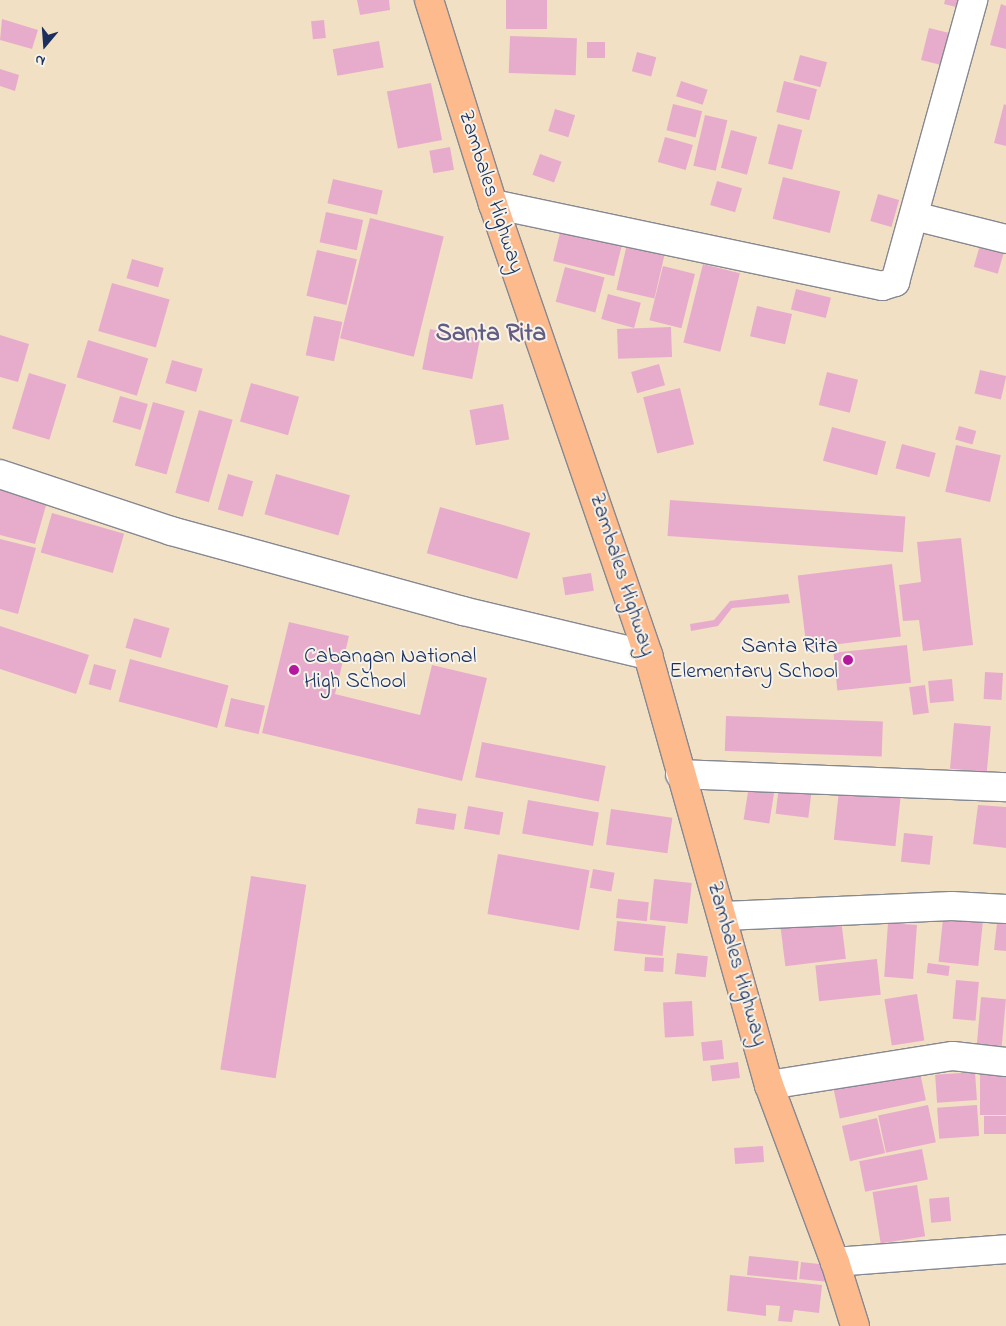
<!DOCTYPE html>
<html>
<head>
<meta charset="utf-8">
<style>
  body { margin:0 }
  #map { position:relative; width:1006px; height:1326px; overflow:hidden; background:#f2e0c4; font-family:"Indie Flower",sans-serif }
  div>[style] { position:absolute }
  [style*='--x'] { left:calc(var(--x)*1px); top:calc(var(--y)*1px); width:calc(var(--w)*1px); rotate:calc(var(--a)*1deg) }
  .building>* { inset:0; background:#e7accc; transform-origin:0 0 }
  .roads { filter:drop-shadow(1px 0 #868891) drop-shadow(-1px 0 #868891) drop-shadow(0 1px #868891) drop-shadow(0 -1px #868891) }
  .minor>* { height:28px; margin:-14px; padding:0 14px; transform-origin:14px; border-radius:14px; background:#fff }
  .major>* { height:28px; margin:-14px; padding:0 14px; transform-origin:14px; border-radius:14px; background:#fcba8d }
  .dots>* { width:14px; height:14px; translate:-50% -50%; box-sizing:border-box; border:2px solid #f7f3e8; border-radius:50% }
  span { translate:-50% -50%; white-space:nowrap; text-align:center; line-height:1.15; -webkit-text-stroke:4px #f7f3e8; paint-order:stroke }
  .street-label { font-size:22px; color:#1b2f5e }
  .poi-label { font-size:22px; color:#1b2f5e }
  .right { translate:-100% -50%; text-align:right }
  .left { translate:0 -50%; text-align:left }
  .quarter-label { font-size:25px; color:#625b84; font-weight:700 }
  .north { position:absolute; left:20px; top:20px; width:50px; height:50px; -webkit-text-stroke:4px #f7f3e8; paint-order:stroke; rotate:198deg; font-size:14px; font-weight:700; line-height:20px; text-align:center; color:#1b2f5e }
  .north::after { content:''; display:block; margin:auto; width:18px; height:22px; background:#1b2f5e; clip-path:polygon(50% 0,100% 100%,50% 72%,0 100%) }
</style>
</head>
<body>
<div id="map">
  <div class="building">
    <div style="clip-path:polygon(357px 0,389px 0,390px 10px,360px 15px)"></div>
    <div style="left:506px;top:0;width:41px;height:29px"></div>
    <div style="clip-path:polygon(945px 0,966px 0,964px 9px,944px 4px)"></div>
    <div style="clip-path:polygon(1001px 4px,1006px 6px,1006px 49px,990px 45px)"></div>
    <div style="clip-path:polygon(2px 19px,38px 30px,32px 49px,0 40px)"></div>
    <div style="left:324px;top:20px;width:18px;height:13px;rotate:84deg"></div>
    <div style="left:929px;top:28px;width:29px;height:33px;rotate:14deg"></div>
    <div style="left:510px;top:36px;width:67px;height:37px;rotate:2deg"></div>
    <div style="left:379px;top:41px;width:27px;height:47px;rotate:80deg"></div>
    <div style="left:587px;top:42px;width:18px;height:16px"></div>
    <div style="left:637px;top:52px;width:20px;height:20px;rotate:15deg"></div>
    <div style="left:800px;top:55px;width:28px;height:26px;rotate:15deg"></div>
    <div style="clip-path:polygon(0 69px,19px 75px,15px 91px,0 86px)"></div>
    <div style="left:681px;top:81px;width:28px;height:16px;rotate:18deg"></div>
    <div style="left:784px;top:81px;width:34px;height:32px;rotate:14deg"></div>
    <div style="left:431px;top:83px;width:58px;height:45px;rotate:79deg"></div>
    <div style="left:673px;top:104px;width:30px;height:27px;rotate:14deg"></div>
    <div style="clip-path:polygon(1004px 104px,1006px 105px,1006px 146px,994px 143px)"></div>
    <div style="left:555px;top:109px;width:21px;height:23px;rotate:17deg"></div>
    <div style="left:705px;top:115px;width:23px;height:52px;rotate:13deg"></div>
    <div style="left:778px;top:124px;width:25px;height:41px;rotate:14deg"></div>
    <div style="left:731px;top:130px;width:27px;height:39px;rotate:15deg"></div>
    <div style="left:665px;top:137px;width:29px;height:26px;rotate:16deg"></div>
    <div style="left:450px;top:147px;width:23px;height:21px;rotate:80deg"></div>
    <div style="left:540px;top:154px;width:23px;height:22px;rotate:20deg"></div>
    <div style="left:783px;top:177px;width:59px;height:43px;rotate:14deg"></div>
    <div style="left:333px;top:179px;width:51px;height:25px;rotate:13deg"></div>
    <div style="left:717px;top:181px;width:26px;height:25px;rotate:16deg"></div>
    <div style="left:878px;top:194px;width:22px;height:28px;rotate:16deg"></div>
    <div style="left:326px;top:212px;width:38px;height:31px;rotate:12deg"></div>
    <div style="left:370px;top:218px;width:76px;height:124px;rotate:14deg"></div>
    <div style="left:562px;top:225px;width:63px;height:37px;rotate:14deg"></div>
    <div style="left:982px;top:238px;width:25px;height:30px;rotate:16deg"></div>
    <div style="left:627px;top:244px;width:39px;height:47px;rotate:13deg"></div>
    <div style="left:317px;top:250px;width:41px;height:47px;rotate:13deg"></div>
    <div style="left:132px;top:259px;width:33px;height:20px;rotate:16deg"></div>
    <div style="left:703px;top:264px;width:38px;height:81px;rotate:14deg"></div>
    <div style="left:663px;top:266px;width:33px;height:56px;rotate:14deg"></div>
    <div style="left:565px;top:267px;width:41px;height:36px;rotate:15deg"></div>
    <div style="left:112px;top:283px;width:60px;height:50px;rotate:16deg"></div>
    <div style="left:796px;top:289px;width:36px;height:21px;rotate:14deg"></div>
    <div style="left:608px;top:294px;width:34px;height:26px;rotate:15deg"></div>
    <div style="left:757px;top:306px;width:36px;height:31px;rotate:13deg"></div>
    <div style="left:314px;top:316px;width:29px;height:40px;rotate:12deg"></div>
    <div style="left:671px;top:327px;width:30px;height:54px;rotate:88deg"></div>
    <div style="left:430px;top:329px;width:51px;height:41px;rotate:11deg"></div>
    <div style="clip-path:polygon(0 335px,29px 344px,18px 382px,0 377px)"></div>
    <div style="left:88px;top:340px;width:63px;height:39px;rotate:17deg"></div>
    <div style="left:172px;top:360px;width:32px;height:24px;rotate:16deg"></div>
    <div style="left:659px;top:364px;width:22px;height:29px;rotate:74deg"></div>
    <div style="left:980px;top:370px;width:27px;height:24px;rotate:13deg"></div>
    <div style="left:827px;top:372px;width:32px;height:34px;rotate:14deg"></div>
    <div style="left:29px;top:373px;width:39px;height:58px;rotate:17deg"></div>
    <div style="left:251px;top:383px;width:50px;height:40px;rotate:16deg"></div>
    <div style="left:680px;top:388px;width:58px;height:38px;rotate:76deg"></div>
    <div style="left:120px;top:396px;width:29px;height:27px;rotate:16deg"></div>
    <div style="left:153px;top:402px;width:33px;height:66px;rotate:16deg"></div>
    <div style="left:503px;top:404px;width:36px;height:34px;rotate:80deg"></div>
    <div style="left:199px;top:410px;width:35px;height:86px;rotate:16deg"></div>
    <div style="left:959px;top:426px;width:18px;height:14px;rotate:16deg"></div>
    <div style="left:832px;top:427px;width:56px;height:35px;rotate:15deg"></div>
    <div style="left:902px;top:444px;width:35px;height:25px;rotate:15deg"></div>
    <div style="left:956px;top:445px;width:46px;height:48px;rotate:13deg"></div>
    <div style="left:228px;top:474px;width:26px;height:37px;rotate:16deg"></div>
    <div style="left:276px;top:474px;width:77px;height:42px;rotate:16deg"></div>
    <div style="clip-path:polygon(0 489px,47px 502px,35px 544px,0 535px)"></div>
    <div style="left:670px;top:500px;width:236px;height:36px;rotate:4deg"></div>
    <div style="left:440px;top:507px;width:94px;height:48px;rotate:16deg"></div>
    <div style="left:52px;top:513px;width:75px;height:41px;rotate:16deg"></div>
    <div style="clip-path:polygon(961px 538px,973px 645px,923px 651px,919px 620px,903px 621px,899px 585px,921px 582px,917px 542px)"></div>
    <div style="clip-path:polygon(0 539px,36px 548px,18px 614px,0 609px)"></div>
    <div style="left:892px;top:564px;width:73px;height:95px;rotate:83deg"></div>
    <div style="left:591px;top:573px;width:18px;height:29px;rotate:81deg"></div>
    <div style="clip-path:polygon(788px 594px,790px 603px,732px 608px,718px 626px,691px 631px,690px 624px,714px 620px,730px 601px)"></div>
    <div style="left:134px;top:618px;width:37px;height:31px;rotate:16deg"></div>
    <div style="clip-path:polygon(289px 622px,349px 636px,335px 694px,420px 715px,432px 665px,487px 678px,462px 781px,262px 733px)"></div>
    <div style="clip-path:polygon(0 626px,89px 655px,76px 694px,0 669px)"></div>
    <div style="left:907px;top:645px;width:38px;height:74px;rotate:84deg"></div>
    <div style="left:130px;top:659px;width:102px;height:44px;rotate:15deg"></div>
    <div style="left:94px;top:664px;width:23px;height:21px;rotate:15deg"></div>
    <div style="left:985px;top:672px;width:18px;height:27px;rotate:3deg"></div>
    <div style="left:952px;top:679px;width:22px;height:24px;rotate:85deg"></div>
    <div style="left:925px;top:685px;width:28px;height:16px;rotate:82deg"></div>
    <div style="left:231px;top:698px;width:35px;height:29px;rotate:13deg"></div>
    <div style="left:726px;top:716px;width:157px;height:35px;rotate:2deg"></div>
    <div style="left:954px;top:723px;width:37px;height:46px;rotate:5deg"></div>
    <div style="left:482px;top:742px;width:126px;height:36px;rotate:11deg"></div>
    <div style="left:750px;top:779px;width:26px;height:41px;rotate:9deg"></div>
    <div style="left:779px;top:786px;width:33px;height:28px;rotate:7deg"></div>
    <div style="left:839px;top:790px;width:62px;height:50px;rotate:6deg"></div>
    <div style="left:528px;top:800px;width:72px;height:34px;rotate:10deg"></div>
    <div style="clip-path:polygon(978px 805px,1006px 807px,1006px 848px,973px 844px)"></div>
    <div style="left:468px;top:806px;width:36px;height:23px;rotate:10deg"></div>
    <div style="left:418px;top:808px;width:39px;height:16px;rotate:9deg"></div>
    <div style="left:611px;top:809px;width:62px;height:36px;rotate:8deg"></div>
    <div style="left:904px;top:833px;width:29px;height:29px;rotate:6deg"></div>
    <div style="left:498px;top:854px;width:93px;height:61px;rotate:10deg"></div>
    <div style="left:593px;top:869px;width:22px;height:19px;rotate:10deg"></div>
    <div style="left:251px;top:876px;width:56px;height:196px;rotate:9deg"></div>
    <div style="left:654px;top:879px;width:38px;height:41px;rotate:6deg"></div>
    <div style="left:618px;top:899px;width:31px;height:19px;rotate:6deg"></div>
    <div style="left:841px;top:919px;width:40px;height:61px;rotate:83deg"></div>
    <div style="left:943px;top:919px;width:40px;height:43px;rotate:6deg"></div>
    <div style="left:617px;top:921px;width:49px;height:30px;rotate:6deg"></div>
    <div style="left:888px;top:923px;width:29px;height:54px;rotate:4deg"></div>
    <div style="clip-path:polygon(997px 923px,1006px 924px,1006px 951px,994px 950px)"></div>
    <div style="left:677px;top:953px;width:31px;height:21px;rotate:6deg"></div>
    <div style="left:645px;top:957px;width:19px;height:14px;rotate:3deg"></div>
    <div style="left:877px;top:959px;width:36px;height:62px;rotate:84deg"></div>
    <div style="left:928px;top:963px;width:22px;height:10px;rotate:8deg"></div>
    <div style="left:956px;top:980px;width:23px;height:39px;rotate:5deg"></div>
    <div style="left:917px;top:994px;width:47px;height:33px;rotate:81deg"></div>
    <div style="left:981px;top:997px;width:25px;height:48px;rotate:5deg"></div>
    <div style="left:692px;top:1001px;width:35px;height:29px;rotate:87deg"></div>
    <div style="left:722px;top:1040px;width:19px;height:21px;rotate:84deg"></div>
    <div style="left:738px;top:1062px;width:16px;height:28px;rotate:83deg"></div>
    <div style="left:918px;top:1063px;width:38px;height:88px;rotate:78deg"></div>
    <div style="left:975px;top:1072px;width:28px;height:40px;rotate:86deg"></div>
    <div style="left:980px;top:1072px;width:26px;height:43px"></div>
    <div style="left:928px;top:1105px;width:38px;height:51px;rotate:78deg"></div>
    <div style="left:977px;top:1105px;width:31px;height:40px;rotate:86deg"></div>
    <div style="left:1006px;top:1116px;width:18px;height:22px;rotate:90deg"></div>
    <div style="left:877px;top:1118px;width:36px;height:36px;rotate:77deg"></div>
    <div style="left:763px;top:1146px;width:16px;height:29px;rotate:86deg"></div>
    <div style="left:922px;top:1149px;width:31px;height:64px;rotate:79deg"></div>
    <div style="left:917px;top:1185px;width:52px;height:45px;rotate:81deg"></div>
    <div style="left:949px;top:1197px;width:24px;height:20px;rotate:85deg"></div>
    <div style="left:749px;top:1256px;width:50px;height:19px;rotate:6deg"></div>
    <div style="left:801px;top:1262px;width:30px;height:17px;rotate:6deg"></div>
    <div style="clip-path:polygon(730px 1275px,822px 1285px,819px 1313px,794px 1310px,792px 1322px,778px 1321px,780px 1306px,766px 1305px,766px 1316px,727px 1311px)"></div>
  </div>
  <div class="roads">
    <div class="minor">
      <div style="--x:493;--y:204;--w:398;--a:11.9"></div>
      <div style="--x:882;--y:286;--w:14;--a:-17"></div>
      <div style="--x:895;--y:282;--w:293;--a:-74.5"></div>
      <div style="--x:914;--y:216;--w:95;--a:14"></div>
      <div style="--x:0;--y:474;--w:180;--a:18.4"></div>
      <div style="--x:171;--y:531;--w:303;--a:15.3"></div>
      <div style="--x:463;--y:611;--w:190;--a:13.4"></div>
      <div style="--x:680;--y:774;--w:326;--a:2.3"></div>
      <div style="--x:724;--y:916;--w:228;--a:-2.5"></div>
      <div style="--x:952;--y:906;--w:54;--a:3.2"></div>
      <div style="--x:769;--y:1085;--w:186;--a:-9"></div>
      <div style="--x:953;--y:1056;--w:53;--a:6.5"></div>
      <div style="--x:835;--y:1262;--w:171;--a:-4.3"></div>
    </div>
    <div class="major">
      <div style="--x:429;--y:0;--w:214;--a:72.6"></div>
      <div style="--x:493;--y:204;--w:477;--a:71"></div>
      <div style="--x:648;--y:655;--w:447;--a:74.3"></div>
      <div style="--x:769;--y:1085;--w:189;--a:69.6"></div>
      <div style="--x:835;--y:1262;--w:67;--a:72.6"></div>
    </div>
  </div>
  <div class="dots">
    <div style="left:848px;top:660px;background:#b5179e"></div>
    <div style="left:294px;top:670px;background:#b5179e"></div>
  </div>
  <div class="street-label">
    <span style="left:490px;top:192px;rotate:72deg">Zambales Highway</span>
    <span style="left:621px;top:575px;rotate:72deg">Zambales Highway</span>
    <span style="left:736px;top:964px;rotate:74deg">Zambales Highway</span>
  </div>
  <div class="poi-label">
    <span class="right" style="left:838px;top:660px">Santa Rita<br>Elementary School</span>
    <span class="left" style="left:304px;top:670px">Cabangan National<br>High School</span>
  </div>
  <div class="quarter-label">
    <span style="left:491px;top:334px">Santa Rita</span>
  </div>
  <div class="north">N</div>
</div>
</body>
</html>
